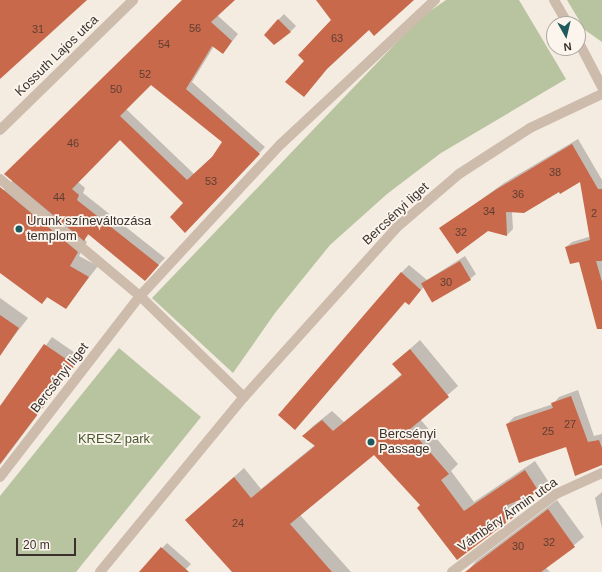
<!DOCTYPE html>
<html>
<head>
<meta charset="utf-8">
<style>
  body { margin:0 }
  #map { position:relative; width:602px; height:572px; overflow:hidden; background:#f4ebe1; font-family:Arial,sans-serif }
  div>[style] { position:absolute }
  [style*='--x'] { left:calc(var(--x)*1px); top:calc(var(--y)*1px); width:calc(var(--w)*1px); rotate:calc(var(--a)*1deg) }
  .green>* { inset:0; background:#b8c4a0 }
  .shadow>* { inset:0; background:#0003; transform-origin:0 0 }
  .building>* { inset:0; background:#c8694b; transform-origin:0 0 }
  .minor>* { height:10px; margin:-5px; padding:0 5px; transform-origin:5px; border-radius:5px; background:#cdbbac }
  .dots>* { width:11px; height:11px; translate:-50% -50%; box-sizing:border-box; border:2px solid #fbf5ee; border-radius:50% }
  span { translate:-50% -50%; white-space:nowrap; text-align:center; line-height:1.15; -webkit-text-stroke:3.5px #fbf5ee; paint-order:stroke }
  .number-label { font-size:11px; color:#5e3e33 }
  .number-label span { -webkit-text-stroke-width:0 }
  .street-label { font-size:13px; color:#3b302b }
  .poi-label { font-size:13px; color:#3b302b }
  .left { translate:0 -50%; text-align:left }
  .park-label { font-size:13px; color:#4a5a2e }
  .north { position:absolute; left:546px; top:16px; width:40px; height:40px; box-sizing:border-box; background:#fbf5ee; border:1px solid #aea6a0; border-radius:50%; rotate:172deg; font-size:11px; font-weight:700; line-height:16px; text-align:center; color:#3b302b }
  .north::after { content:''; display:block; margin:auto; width:14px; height:18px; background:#1f5a5e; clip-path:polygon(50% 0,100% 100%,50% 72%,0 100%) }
  .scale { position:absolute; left:16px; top:538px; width:60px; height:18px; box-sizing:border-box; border:2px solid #3b302b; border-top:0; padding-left:5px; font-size:12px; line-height:14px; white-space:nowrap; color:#3b302b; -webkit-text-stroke:3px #fbf5ee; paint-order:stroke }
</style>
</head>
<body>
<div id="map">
  <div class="green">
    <div style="clip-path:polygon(446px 0,519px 0,566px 79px,441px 153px,387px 194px,330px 245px,275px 313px,233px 373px,152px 298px,420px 18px)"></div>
    <div style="clip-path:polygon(567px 0,602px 0,602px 42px,585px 30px)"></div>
    <div style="clip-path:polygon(119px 348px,201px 417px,76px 572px,0 572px,0 496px)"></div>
  </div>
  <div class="shadow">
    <div style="clip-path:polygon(evenodd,183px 0,233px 0,217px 15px,238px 34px,223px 53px,214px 46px,192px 82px,265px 147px,192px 225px,185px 203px,120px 138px,78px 182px,85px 188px,83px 193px,165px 258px,151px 273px,90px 234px,84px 239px,87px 242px,79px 256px,98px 266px,65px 308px,48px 297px,42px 303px,0 272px,0 194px,183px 0,151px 84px,223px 142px,213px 156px,194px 174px,126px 109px,151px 84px)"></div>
    <div style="left:284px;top:14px;width:17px;height:8px;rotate:45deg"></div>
    <div style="clip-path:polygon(578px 139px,602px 180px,602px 228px,581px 181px,512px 212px,513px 229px,507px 235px,488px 230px,440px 229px,504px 183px)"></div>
    <div style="clip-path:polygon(595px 235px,602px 259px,602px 309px,579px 261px,566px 247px,572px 242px)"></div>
    <div style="clip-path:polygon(465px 256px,476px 274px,470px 279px,424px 287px,416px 295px,401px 273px,409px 265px,427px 280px)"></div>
    <div style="clip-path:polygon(0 298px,28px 318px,7px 345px,0 340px)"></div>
    <div style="clip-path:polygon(52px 337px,81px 357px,0 465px,0 409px)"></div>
    <div style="clip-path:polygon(420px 340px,458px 386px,420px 419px,458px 464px,451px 471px,474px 502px,535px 461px,548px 481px,538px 491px,515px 500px,518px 509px,522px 508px,457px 559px,421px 505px,374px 454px,300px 515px,351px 572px,234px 572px,186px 520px,244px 468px,261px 489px,315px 445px,304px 435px,313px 426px,332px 411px,344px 422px,402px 374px,393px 364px)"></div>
    <div style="clip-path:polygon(578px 390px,594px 436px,602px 434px,602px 464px,567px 446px,507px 424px,514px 417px,553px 404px,559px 397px)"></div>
    <div style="clip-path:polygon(602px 492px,602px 528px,595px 498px)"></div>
    <div style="clip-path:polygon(557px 500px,584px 537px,546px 568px,550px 572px,467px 572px,476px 561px)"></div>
    <div style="clip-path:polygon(167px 543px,191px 564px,183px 572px,140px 572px)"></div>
  </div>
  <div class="building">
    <div style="clip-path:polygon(0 0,87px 0,0 79px)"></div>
    <div style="clip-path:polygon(evenodd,182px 0,235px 0,211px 22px,232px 41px,223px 54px,212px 46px,186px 89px,260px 154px,185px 233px,170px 217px,183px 203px,120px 140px,72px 189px,79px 195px,77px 200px,159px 265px,145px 281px,88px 234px,84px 241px,4px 174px,182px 0,151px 85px,222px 142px,212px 157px,187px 180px,120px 116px,151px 85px)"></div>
    <div style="clip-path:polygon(316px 0,414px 0,374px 36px,369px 30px,327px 69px,304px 97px,285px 82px,304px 61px,298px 55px,331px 20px)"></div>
    <div style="clip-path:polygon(278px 19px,291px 32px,274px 45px,264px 35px)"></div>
    <div style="clip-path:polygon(572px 144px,598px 189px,602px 189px,602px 261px,596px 261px,602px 282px,602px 329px,597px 329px,579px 262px,570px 264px,565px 247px,590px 240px,580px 182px,560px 194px,559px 192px,524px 213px,506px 212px,507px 236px,488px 231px,457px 254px,439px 228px,497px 189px)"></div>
    <div style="clip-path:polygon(0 187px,78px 252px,70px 266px,89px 277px,66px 309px,47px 297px,42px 304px,0 273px)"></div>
    <div style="left:460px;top:261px;width:22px;height:45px;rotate:60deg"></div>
    <div style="clip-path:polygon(401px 272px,421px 290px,409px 305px,405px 302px,295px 430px,278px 415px)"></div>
    <div style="clip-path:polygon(0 315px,19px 328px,0 356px)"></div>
    <div style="clip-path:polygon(44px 344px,75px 365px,0 464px,0 406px)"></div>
    <div style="clip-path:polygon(410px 349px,449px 397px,410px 429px,449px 474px,441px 480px,464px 511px,525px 470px,539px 492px,505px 506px,509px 518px,515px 516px,457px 560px,417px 508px,420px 505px,374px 455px,290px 524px,332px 572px,232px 572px,185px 520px,234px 477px,251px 498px,315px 446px,302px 436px,322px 420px,333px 431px,402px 375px,392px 364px)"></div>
    <div style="clip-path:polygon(571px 396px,588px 442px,599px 440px,602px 448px,602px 465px,575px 476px,566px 447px,519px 463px,506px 424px,553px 408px,551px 403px)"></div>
    <div style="clip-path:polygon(548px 509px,575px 547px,541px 572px,465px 572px)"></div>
    <div style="clip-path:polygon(161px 547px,189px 572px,139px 572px)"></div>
  </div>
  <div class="minor">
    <div style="--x:554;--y:0;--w:28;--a:60"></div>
    <div style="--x:578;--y:41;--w:52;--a:62.4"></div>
    <div style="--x:0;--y:130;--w:186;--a:-44.3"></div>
    <div style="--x:0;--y:179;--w:182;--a:39.9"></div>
    <div style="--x:140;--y:296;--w:145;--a:44.2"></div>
    <div style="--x:0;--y:477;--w:229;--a:-52.3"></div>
    <div style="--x:140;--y:296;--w:207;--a:-47.2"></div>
    <div style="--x:281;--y:144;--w:211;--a:-43.1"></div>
    <div style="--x:100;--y:572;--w:227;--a:-50.6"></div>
    <div style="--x:244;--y:397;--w:227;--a:-48"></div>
    <div style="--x:396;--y:228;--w:83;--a:-40.6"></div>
    <div style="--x:459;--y:174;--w:85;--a:-32.9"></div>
    <div style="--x:530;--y:128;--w:80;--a:-25.3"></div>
    <div style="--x:452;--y:572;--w:130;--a:-36.9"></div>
    <div style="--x:556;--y:494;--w:51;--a:-24.5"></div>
  </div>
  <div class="dots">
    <div style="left:19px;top:229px;background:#1f5a5e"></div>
    <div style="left:371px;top:442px;background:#1f5a5e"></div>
  </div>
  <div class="number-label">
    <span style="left:195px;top:28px">56</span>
    <span style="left:38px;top:29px">31</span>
    <span style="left:337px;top:38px">63</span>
    <span style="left:164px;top:44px">54</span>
    <span style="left:145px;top:74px">52</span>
    <span style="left:116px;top:89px">50</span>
    <span style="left:73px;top:143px">46</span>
    <span style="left:555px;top:172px">38</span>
    <span style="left:211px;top:181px">53</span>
    <span style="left:518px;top:194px">36</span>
    <span style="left:59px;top:197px">44</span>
    <span style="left:489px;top:211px">34</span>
    <span style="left:594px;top:213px">2</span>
    <span style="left:461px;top:232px">32</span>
    <span style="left:446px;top:282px">30</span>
    <span style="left:570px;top:424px">27</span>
    <span style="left:548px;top:431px">25</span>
    <span style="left:238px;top:523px">24</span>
    <span style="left:549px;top:542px">32</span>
    <span style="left:518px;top:546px">30</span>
  </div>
  <div class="street-label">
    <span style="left:57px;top:56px;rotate:-44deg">Kossuth Lajos utca</span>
    <span style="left:396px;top:214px;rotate:-43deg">Bercsényi liget</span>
    <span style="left:60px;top:378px;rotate:-52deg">Bercsényi liget</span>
    <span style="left:508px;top:515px;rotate:-35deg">Vámbéry Ármin utca</span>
  </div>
  <div class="poi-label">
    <span class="left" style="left:27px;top:229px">Urunk színeváltozása<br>templom</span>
    <span class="left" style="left:379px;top:442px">Bercsényi<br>Passage</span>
  </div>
  <div class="park-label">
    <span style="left:114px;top:439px">KRESZ park</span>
  </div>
  <div class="north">N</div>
  <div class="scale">20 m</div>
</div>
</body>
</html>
